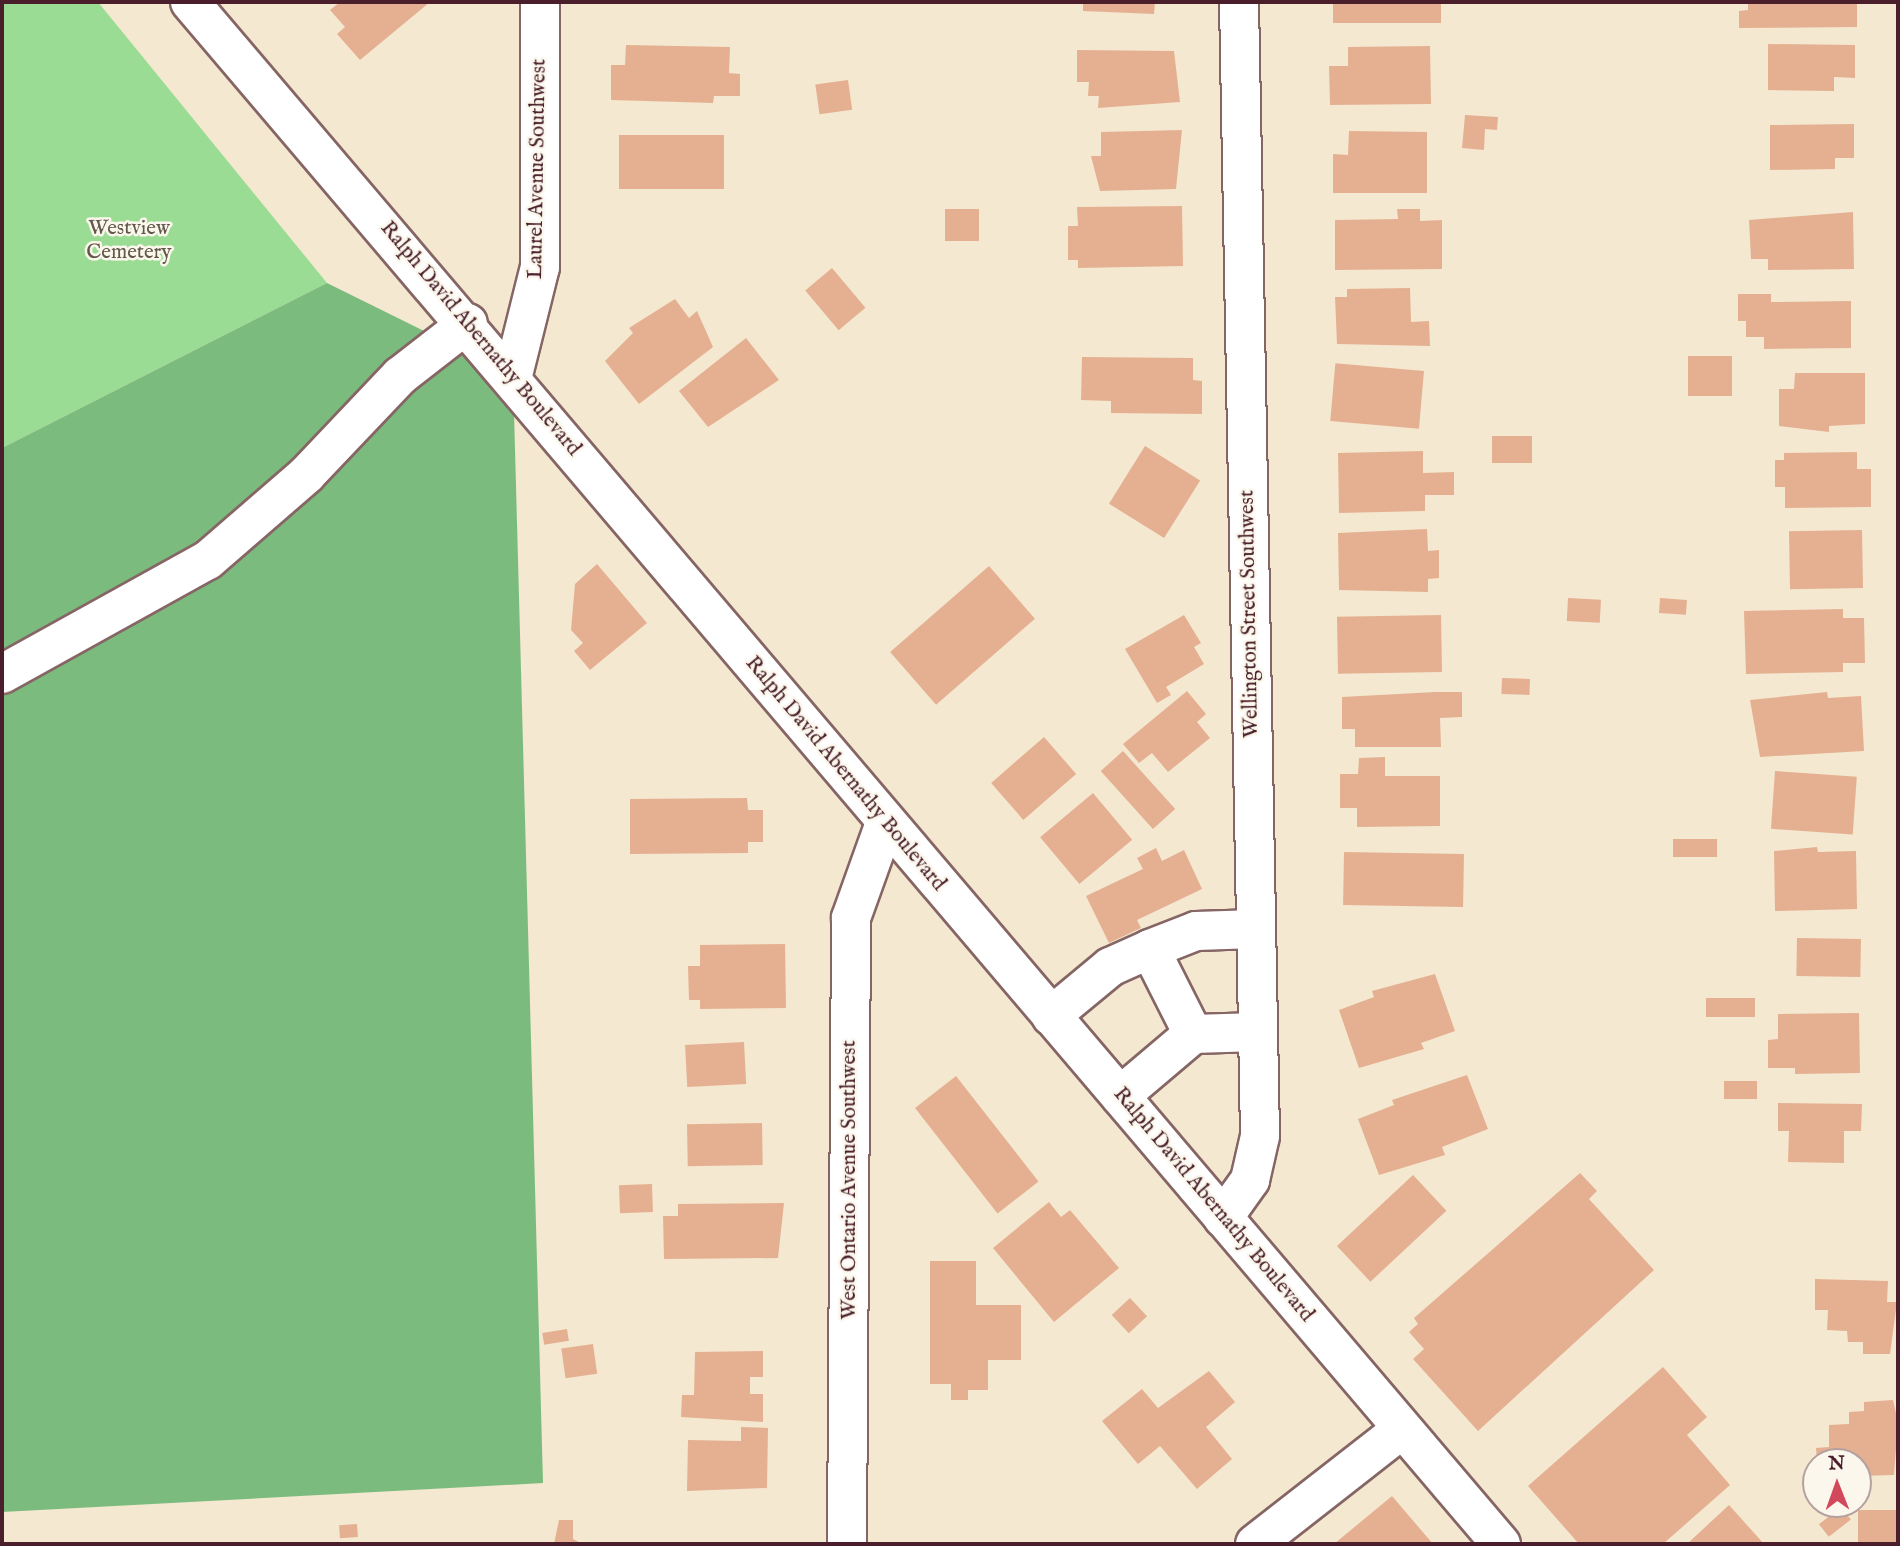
<!DOCTYPE html>
<html>
<head>
<meta charset="utf-8">
<style>
  body { margin:0 }
  #map { position:relative; width:1900px; height:1546px; overflow:hidden; background:#f4e8d0; font-family:"IM FELL English",serif }
  div>[style] { position:absolute }
  [style*='--x'] { left:calc(var(--x)*1px); top:calc(var(--y)*1px); width:calc(var(--w)*1px); rotate:calc(var(--a)*1deg) }
  .green>* { inset:0; background:#9adc94 }
  .forest>* { inset:0; background:#7bbc7e }
  .building>* { inset:0; background:#e5b091; transform-origin:0 0 }
  .roads { filter:drop-shadow(2px 0 #866565) drop-shadow(-2px 0 #866565) drop-shadow(0 2px #866565) drop-shadow(0 -2px #866565) }
  .minor>* { height:38px; margin:-19px; padding:0 19px; transform-origin:19px; border-radius:19px; background:#fff }
  .major>* { height:38px; margin:-19px; padding:0 19px; transform-origin:19px; border-radius:19px; background:#fff }
  span { translate:-50% -50%; white-space:nowrap; text-align:center; line-height:1.15; -webkit-text-stroke:5px #fbf7ec; paint-order:stroke }
  .street-label { font-size:21px; color:#4a1f2b }
  .park-label { font-size:21px; color:#62584a }
  .frame { position:absolute; inset:0; border:4px solid #4a1f2b; pointer-events:none }
  .north { position:absolute; left:1802px; top:1448px; width:70px; height:70px; box-sizing:border-box; background:#fbf7ec; border:2px solid #b4a19f; border-radius:50%; rotate:359deg; font-size:19px; font-weight:700; line-height:28px; text-align:center; color:#4a1f2b }
  .north::after { content:''; display:block; margin:auto; width:24px; height:32px; background:#d1495b; clip-path:polygon(50% 0,100% 100%,50% 72%,0 100%) }
</style>
</head>
<body>
<div id="map">
  <div class="green">
    <div style="clip-path:polygon(2px 2px,98px 2px,327px 283px,2px 448px)"></div>
  </div>
  <div class="forest">
    <div style="clip-path:polygon(327px 283px,513px 375px,543px 1483px,2px 1512px,2px 448px)"></div>
  </div>
  <div class="building">
    <div style="clip-path:polygon(340px 2px,430px 2px,360px 60px,337px 34px,345px 27px,330px 10px)"></div>
    <div style="clip-path:polygon(1083px 2px,1155px 2px,1154px 14px,1083px 11px)"></div>
    <div style="left:1333px;top:2px;width:108px;height:21px"></div>
    <div style="clip-path:polygon(1748px 2px,1857px 2px,1857px 27px,1739px 28px,1739px 11px,1748px 10px)"></div>
    <div style="clip-path:polygon(1768px 44px,1855px 45px,1855px 78px,1834px 77px,1834px 91px,1768px 90px)"></div>
    <div style="clip-path:polygon(626px 45px,730px 47px,729px 73px,740px 74px,740px 96px,714px 96px,713px 103px,611px 100px,611px 65px,625px 65px)"></div>
    <div style="clip-path:polygon(1430px 46px,1431px 104px,1330px 105px,1329px 66px,1348px 66px,1348px 47px)"></div>
    <div style="clip-path:polygon(1077px 50px,1174px 51px,1180px 102px,1098px 108px,1099px 96px,1088px 96px,1089px 82px,1077px 82px)"></div>
    <div style="left:848px;top:80px;width:30px;height:33px;rotate:82deg"></div>
    <div style="clip-path:polygon(1465px 115px,1498px 117px,1497px 130px,1485px 129px,1484px 150px,1462px 148px)"></div>
    <div style="clip-path:polygon(1854px 124px,1854px 158px,1835px 158px,1835px 169px,1770px 170px,1770px 125px)"></div>
    <div style="clip-path:polygon(1182px 130px,1176px 189px,1100px 191px,1091px 156px,1101px 156px,1101px 132px)"></div>
    <div style="clip-path:polygon(1349px 131px,1427px 132px,1427px 193px,1333px 193px,1333px 154px,1348px 155px)"></div>
    <div style="left:619px;top:135px;width:105px;height:54px"></div>
    <div style="clip-path:polygon(1182px 206px,1183px 266px,1078px 268px,1078px 260px,1068px 260px,1068px 226px,1078px 226px,1077px 207px)"></div>
    <div style="left:979px;top:209px;width:32px;height:34px;rotate:90deg"></div>
    <div style="clip-path:polygon(1397px 209px,1420px 209px,1420px 221px,1442px 220px,1442px 269px,1335px 270px,1335px 220px,1398px 219px)"></div>
    <div style="clip-path:polygon(1853px 212px,1854px 269px,1768px 270px,1768px 259px,1751px 259px,1749px 220px)"></div>
    <div style="left:832px;top:268px;width:52px;height:35px;rotate:50deg"></div>
    <div style="clip-path:polygon(1410px 288px,1411px 322px,1429px 321px,1430px 346px,1337px 344px,1335px 297px,1347px 297px,1347px 289px)"></div>
    <div style="clip-path:polygon(1738px 294px,1771px 294px,1771px 302px,1851px 301px,1851px 348px,1764px 349px,1764px 337px,1746px 337px,1746px 321px,1738px 321px)"></div>
    <div style="clip-path:polygon(675px 299px,689px 318px,697px 311px,713px 347px,639px 404px,605px 361px,633px 333px,629px 328px)"></div>
    <div style="clip-path:polygon(746px 338px,779px 380px,708px 427px,679px 391px)"></div>
    <div style="left:1732px;top:356px;width:40px;height:44px;rotate:90deg"></div>
    <div style="clip-path:polygon(1082px 357px,1193px 358px,1193px 380px,1202px 381px,1202px 414px,1111px 413px,1111px 401px,1081px 400px)"></div>
    <div style="left:1424px;top:371px;width:58px;height:89px;rotate:95deg"></div>
    <div style="clip-path:polygon(1795px 373px,1865px 373px,1865px 424px,1829px 426px,1829px 432px,1779px 426px,1779px 389px,1794px 389px)"></div>
    <div style="left:1532px;top:436px;width:27px;height:40px;rotate:90deg"></div>
    <div style="left:1145px;top:446px;width:65px;height:68px;rotate:32deg"></div>
    <div style="clip-path:polygon(1423px 451px,1423px 473px,1454px 472px,1454px 495px,1425px 495px,1425px 511px,1339px 513px,1338px 453px)"></div>
    <div style="clip-path:polygon(1857px 452px,1857px 469px,1871px 469px,1871px 507px,1785px 508px,1785px 487px,1775px 487px,1775px 460px,1784px 460px,1784px 453px)"></div>
    <div style="clip-path:polygon(1427px 529px,1428px 551px,1439px 550px,1439px 578px,1428px 579px,1428px 592px,1339px 590px,1338px 533px)"></div>
    <div style="left:1862px;top:530px;width:58px;height:73px;rotate:89deg"></div>
    <div style="clip-path:polygon(597px 564px,647px 623px,590px 670px,574px 651px,583px 643px,571px 630px,575px 584px)"></div>
    <div style="left:989px;top:566px;width:70px;height:131px;rotate:49deg"></div>
    <div style="left:1568px;top:598px;width:33px;height:23px;rotate:3deg"></div>
    <div style="left:1660px;top:598px;width:27px;height:15px;rotate:4deg"></div>
    <div style="clip-path:polygon(1843px 609px,1843px 618px,1864px 618px,1865px 663px,1843px 663px,1843px 672px,1746px 674px,1744px 611px)"></div>
    <div style="clip-path:polygon(1184px 615px,1201px 643px,1194px 647px,1204px 664px,1166px 687px,1171px 695px,1157px 703px,1125px 649px)"></div>
    <div style="left:1441px;top:615px;width:57px;height:104px;rotate:89deg"></div>
    <div style="left:1502px;top:678px;width:28px;height:16px;rotate:2deg"></div>
    <div style="clip-path:polygon(1187px 691px,1206px 714px,1197px 722px,1210px 738px,1168px 772px,1152px 753px,1139px 763px,1123px 744px)"></div>
    <div style="clip-path:polygon(1435px 692px,1462px 692px,1462px 717px,1440px 718px,1441px 747px,1355px 747px,1355px 729px,1342px 729px,1342px 697px)"></div>
    <div style="clip-path:polygon(1827px 692px,1828px 698px,1861px 696px,1864px 751px,1760px 757px,1750px 700px)"></div>
    <div style="left:1044px;top:737px;width:49px;height:70px;rotate:49deg"></div>
    <div style="left:1123px;top:751px;width:78px;height:30px;rotate:48deg"></div>
    <div style="clip-path:polygon(1385px 757px,1385px 776px,1440px 776px,1440px 826px,1357px 827px,1357px 808px,1340px 808px,1340px 774px,1358px 774px,1359px 758px)"></div>
    <div style="left:1775px;top:771px;width:82px;height:58px;rotate:4deg"></div>
    <div style="left:1093px;top:793px;width:61px;height:69px;rotate:50deg"></div>
    <div style="clip-path:polygon(747px 798px,748px 810px,763px 810px,763px 842px,748px 842px,748px 853px,630px 854px,630px 799px)"></div>
    <div style="left:1673px;top:839px;width:44px;height:18px"></div>
    <div style="clip-path:polygon(1817px 847px,1818px 852px,1856px 851px,1857px 909px,1775px 911px,1774px 851px)"></div>
    <div style="clip-path:polygon(1156px 848px,1162px 861px,1184px 850px,1202px 889px,1137px 920px,1141px 928px,1109px 943px,1086px 896px,1143px 869px,1137px 858px)"></div>
    <div style="left:1344px;top:852px;width:120px;height:53px;rotate:1deg"></div>
    <div style="left:1797px;top:938px;width:64px;height:38px;rotate:1deg"></div>
    <div style="clip-path:polygon(785px 944px,786px 1008px,700px 1009px,700px 1000px,689px 1000px,688px 966px,700px 966px,700px 945px)"></div>
    <div style="clip-path:polygon(1435px 974px,1455px 1031px,1421px 1043px,1424px 1049px,1359px 1068px,1339px 1010px,1374px 997px,1372px 991px)"></div>
    <div style="left:1706px;top:998px;width:49px;height:19px"></div>
    <div style="clip-path:polygon(1859px 1013px,1860px 1073px,1795px 1074px,1795px 1068px,1768px 1068px,1768px 1040px,1778px 1039px,1778px 1014px)"></div>
    <div style="left:744px;top:1042px;width:42px;height:59px;rotate:87deg"></div>
    <div style="clip-path:polygon(1467px 1075px,1488px 1129px,1442px 1147px,1445px 1155px,1379px 1175px,1358px 1119px,1394px 1105px,1392px 1100px)"></div>
    <div style="left:956px;top:1076px;width:134px;height:52px;rotate:52deg"></div>
    <div style="left:1724px;top:1081px;width:33px;height:18px"></div>
    <div style="clip-path:polygon(1778px 1103px,1862px 1104px,1861px 1131px,1844px 1131px,1844px 1163px,1788px 1162px,1789px 1131px,1778px 1131px)"></div>
    <div style="left:762px;top:1123px;width:42px;height:75px;rotate:89deg"></div>
    <div style="clip-path:polygon(1580px 1173px,1597px 1191px,1589px 1199px,1654px 1270px,1478px 1431px,1413px 1359px,1424px 1349px,1409px 1332px,1418px 1324px,1414px 1318px)"></div>
    <div style="left:1413px;top:1175px;width:49px;height:104px;rotate:47deg"></div>
    <div style="left:652px;top:1184px;width:28px;height:33px;rotate:88deg"></div>
    <div style="clip-path:polygon(1049px 1202px,1061px 1217px,1070px 1210px,1119px 1268px,1054px 1322px,993px 1248px)"></div>
    <div style="clip-path:polygon(784px 1203px,778px 1258px,664px 1259px,663px 1216px,678px 1216px,678px 1204px)"></div>
    <div style="clip-path:polygon(930px 1261px,976px 1261px,976px 1305px,1021px 1305px,1021px 1360px,988px 1360px,988px 1390px,968px 1390px,968px 1400px,951px 1400px,951px 1384px,930px 1384px)"></div>
    <div style="clip-path:polygon(1815px 1279px,1888px 1281px,1887px 1302px,1897px 1302px,1890px 1354px,1863px 1354px,1863px 1342px,1848px 1342px,1847px 1331px,1827px 1330px,1828px 1310px,1815px 1310px)"></div>
    <div style="left:1130px;top:1298px;width:25px;height:25px;rotate:47deg"></div>
    <div style="left:567px;top:1329px;width:12px;height:25px;rotate:81deg"></div>
    <div style="left:593px;top:1344px;width:30px;height:32px;rotate:82deg"></div>
    <div style="clip-path:polygon(763px 1351px,763px 1377px,750px 1377px,750px 1394px,763px 1394px,763px 1422px,681px 1417px,682px 1395px,694px 1395px,695px 1352px)"></div>
    <div style="clip-path:polygon(1663px 1367px,1707px 1417px,1687px 1435px,1730px 1485px,1663px 1544px,1579px 1544px,1528px 1486px)"></div>
    <div style="clip-path:polygon(1209px 1371px,1235px 1402px,1206px 1427px,1232px 1459px,1197px 1489px,1160px 1446px,1138px 1464px,1102px 1421px,1142px 1389px,1158px 1408px)"></div>
    <div style="clip-path:polygon(1893px 1400px,1898px 1422px,1894px 1475px,1858px 1476px,1858px 1462px,1817px 1462px,1816px 1448px,1829px 1447px,1829px 1425px,1849px 1424px,1849px 1412px,1864px 1411px,1864px 1402px)"></div>
    <div style="clip-path:polygon(741px 1427px,768px 1428px,767px 1488px,687px 1491px,688px 1440px,741px 1441px)"></div>
    <div style="clip-path:polygon(1392px 1496px,1433px 1544px,1334px 1544px)"></div>
    <div style="clip-path:polygon(1729px 1505px,1764px 1544px,1687px 1544px)"></div>
    <div style="left:1841px;top:1507px;width:16px;height:28px;rotate:52deg"></div>
    <div style="left:1898px;top:1510px;width:34px;height:40px;rotate:90deg"></div>
    <div style="clip-path:polygon(559px 1520px,573px 1520px,573px 1539px,583px 1544px,554px 1544px)"></div>
    <div style="left:357px;top:1524px;width:13px;height:18px;rotate:86deg"></div>
  </div>
  <div class="roads">
    <div class="minor">
      <div style="--x:513;--y:375;--w:111;--a:-76"></div>
      <div style="--x:540;--y:267;--w:265;--a:-90"></div>
      <div style="--x:2;--y:674;--w:235;--a:-29"></div>
      <div style="--x:208;--y:560;--w:130;--a:-40.9"></div>
      <div style="--x:306;--y:475;--w:137;--a:-46.5"></div>
      <div style="--x:400;--y:376;--w:86;--a:-37.9"></div>
      <div style="--x:1150;--y:949;--w:95;--a:63.2"></div>
      <div style="--x:1051;--y:1016;--w:77;--a:-39.7"></div>
      <div style="--x:1110;--y:967;--w:44;--a:-24.2"></div>
      <div style="--x:1150;--y:949;--w:49;--a:-21.4"></div>
      <div style="--x:1196;--y:931;--w:60;--a:-1.9"></div>
      <div style="--x:1120;--y:1096;--w:96;--a:-40.3"></div>
      <div style="--x:1193;--y:1034;--w:65;--a:-1.8"></div>
      <div style="--x:1223;--y:1218;--w:47;--a:-54.6"></div>
      <div style="--x:1250;--y:1180;--w:45;--a:-77.2"></div>
      <div style="--x:1260;--y:1136;--w:1134;--a:-91.06"></div>
      <div style="--x:847;--y:1544;--w:626;--a:-89.63"></div>
      <div style="--x:851;--y:918;--w:101;--a:-70.3"></div>
      <div style="--x:1255;--y:1544;--w:187;--a:-38"></div>
    </div>
    <div class="major">
      <div style="--x:190;--y:2;--w:2024;--a:49.63"></div>
    </div>
  </div>
  <div class="street-label">
    <span style="left:538px;top:169px;rotate:-89deg">Laurel Avenue Southwest</span>
    <span style="left:480px;top:339px;rotate:50deg">Ralph David Abernathy Boulevard</span>
    <span style="left:1250px;top:614px;rotate:-91deg">Wellington Street Southwest</span>
    <span style="left:845px;top:774px;rotate:50deg">Ralph David Abernathy Boulevard</span>
    <span style="left:850px;top:1180px;rotate:-90deg">West Ontario Avenue Southwest</span>
    <span style="left:1213px;top:1205px;rotate:50deg">Ralph David Abernathy Boulevard</span>
  </div>
  <div class="park-label">
    <span style="left:129px;top:241px">Westview<br>Cemetery</span>
  </div>
  <div class="frame"></div>
  <div class="north">N</div>
</div>
</body>
</html>
